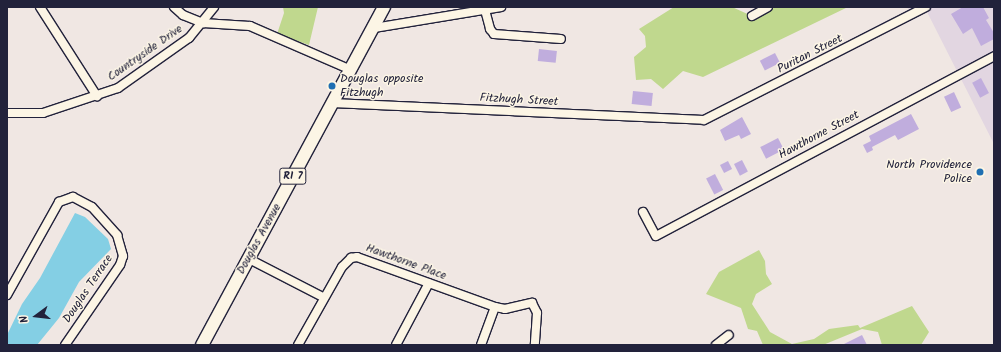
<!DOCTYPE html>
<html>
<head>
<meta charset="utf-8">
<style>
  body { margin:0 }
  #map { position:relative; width:1001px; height:352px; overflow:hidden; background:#f0e7e3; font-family:Kalam,sans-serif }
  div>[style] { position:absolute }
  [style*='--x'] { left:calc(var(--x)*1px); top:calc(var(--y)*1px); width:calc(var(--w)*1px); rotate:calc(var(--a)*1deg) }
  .built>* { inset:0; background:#e2d6e1 }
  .green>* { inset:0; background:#c0d88e }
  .water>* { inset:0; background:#84cfe4 }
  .building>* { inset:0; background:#c0addd; transform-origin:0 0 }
  .roads { filter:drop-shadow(1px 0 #22223b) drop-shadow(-1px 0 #22223b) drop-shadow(0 1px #22223b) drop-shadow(0 -1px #22223b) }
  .minor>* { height:8px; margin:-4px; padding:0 4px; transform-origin:4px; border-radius:4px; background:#fcf5e5 }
  .primary>* { height:12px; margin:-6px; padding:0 6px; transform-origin:6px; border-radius:6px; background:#fcf5e5 }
  .dots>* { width:11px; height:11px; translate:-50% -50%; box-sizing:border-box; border:2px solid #fcf5e5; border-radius:50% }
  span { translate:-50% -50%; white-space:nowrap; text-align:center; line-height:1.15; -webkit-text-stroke:3px #fcf5e5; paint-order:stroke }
  .shield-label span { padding:1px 3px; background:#fcf5e5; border:1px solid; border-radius:3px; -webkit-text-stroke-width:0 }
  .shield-label { font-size:11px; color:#22223b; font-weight:700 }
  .street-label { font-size:12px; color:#22223b }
  .poi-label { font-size:12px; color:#22223b }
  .left { translate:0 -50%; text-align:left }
  .right { translate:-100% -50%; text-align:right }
  .frame { position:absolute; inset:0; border:8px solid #22223b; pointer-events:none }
  .north { position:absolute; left:16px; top:296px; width:40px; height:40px; -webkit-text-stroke:3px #fcf5e5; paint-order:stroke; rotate:255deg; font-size:11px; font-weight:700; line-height:16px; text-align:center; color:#22223b }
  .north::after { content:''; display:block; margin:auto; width:14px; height:18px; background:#22223b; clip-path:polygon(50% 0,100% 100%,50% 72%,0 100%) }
</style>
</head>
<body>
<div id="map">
  <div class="built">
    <div style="clip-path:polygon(907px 7px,994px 7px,994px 144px,926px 10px,912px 16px)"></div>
  </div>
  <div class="green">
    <div style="clip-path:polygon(283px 7px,318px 7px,309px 45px,277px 34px,284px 13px)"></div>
    <div style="clip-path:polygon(674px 7px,732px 7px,752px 16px,768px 7px,848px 7px,703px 77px,683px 71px,663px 89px,651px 79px,636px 80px,634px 57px,646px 47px,645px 36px,639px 29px)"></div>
    <div style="clip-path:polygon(759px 250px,765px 261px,766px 274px,772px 284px,756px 294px,752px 304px,770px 332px,792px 344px,814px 339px,829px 329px,858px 325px,860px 328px,912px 306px,929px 332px,921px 345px,882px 345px,878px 332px,862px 329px,823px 345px,763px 345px,757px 331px,748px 329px,741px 308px,706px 294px,719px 272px)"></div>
  </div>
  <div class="water">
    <div style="clip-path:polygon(75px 213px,85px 217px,108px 239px,111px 249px,79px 282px,59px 318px,37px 345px,7px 345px,7px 335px,22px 304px,40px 278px)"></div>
  </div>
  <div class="building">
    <div style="clip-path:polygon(963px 7px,983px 7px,989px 18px,986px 20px,994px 33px,994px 39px,981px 46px,972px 28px,963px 34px,951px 14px)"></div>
    <div style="left:539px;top:49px;width:18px;height:12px;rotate:6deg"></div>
    <div style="left:775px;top:53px;width:11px;height:17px;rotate:63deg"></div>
    <div style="left:981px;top:78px;width:17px;height:10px;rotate:62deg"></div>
    <div style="left:633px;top:91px;width:20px;height:13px;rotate:6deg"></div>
    <div style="left:954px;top:92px;width:17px;height:11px;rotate:65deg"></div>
    <div style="clip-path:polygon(911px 114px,919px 129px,898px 140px,895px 135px,872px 147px,873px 150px,867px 153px,863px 145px,871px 141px,869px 136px)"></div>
    <div style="clip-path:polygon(742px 117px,751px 134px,741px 139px,739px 135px,725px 141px,720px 130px)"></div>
    <div style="left:778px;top:138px;width:13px;height:20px;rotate:63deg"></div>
    <div style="left:742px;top:160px;width:13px;height:9px;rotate:63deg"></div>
    <div style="left:728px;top:161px;width:9px;height:9px;rotate:63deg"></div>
    <div style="left:715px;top:174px;width:18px;height:10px;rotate:63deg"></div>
    <div style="clip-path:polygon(862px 335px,867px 345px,842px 345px)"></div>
  </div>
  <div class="roads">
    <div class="minor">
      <div style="--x:40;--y:7;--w:106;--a:57.4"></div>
      <div style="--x:174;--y:7;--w:12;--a:42"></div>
      <div style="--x:183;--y:15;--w:22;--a:22"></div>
      <div style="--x:203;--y:23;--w:47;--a:3.7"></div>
      <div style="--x:250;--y:26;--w:110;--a:23.5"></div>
      <div style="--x:485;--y:10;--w:20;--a:75"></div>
      <div style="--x:490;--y:29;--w:6;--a:51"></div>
      <div style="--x:494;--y:34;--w:67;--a:4.3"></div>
      <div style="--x:752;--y:16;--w:18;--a:-29"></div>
      <div style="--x:374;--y:28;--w:129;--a:-9.4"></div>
      <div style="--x:332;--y:103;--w:372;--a:2.6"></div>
      <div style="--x:704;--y:120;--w:249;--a:-27"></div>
      <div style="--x:7;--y:113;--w:36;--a:0"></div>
      <div style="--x:43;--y:113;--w:79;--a:-18.4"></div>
      <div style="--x:118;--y:88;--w:87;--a:-35.2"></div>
      <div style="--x:189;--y:38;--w:40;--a:-51"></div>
      <div style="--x:643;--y:212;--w:27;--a:62"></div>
      <div style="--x:656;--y:236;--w:383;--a:-28"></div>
      <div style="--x:249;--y:259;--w:83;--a:27.2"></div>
      <div style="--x:7;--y:295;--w:107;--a:-60.8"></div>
      <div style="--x:59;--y:202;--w:15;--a:-20"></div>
      <div style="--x:73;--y:197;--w:21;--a:28"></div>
      <div style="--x:92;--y:207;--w:38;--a:48"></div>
      <div style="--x:117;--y:235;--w:22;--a:74"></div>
      <div style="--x:123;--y:256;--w:9;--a:108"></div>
      <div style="--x:120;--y:265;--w:97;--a:124.5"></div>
      <div style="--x:298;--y:345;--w:90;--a:-60.6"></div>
      <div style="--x:342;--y:267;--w:13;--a:-45"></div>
      <div style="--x:351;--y:258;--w:6;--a:-9"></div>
      <div style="--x:357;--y:257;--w:147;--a:19.9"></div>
      <div style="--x:495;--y:307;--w:10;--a:11"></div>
      <div style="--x:505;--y:309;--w:28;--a:-13"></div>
      <div style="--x:532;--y:303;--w:11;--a:63"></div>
      <div style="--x:537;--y:313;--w:32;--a:94"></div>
      <div style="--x:396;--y:345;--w:70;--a:-62"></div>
      <div style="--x:481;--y:345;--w:40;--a:-69.8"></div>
      <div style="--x:716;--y:345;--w:16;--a:-38"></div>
    </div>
    <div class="primary">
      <div style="--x:202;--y:345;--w:384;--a:-61.7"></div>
    </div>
  </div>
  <div class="dots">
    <div style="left:332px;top:86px;background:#1f6fb2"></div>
    <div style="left:980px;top:172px;background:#1f6fb2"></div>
  </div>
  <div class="shield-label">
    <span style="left:293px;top:176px">RI 7</span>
  </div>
  <div class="street-label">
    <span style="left:145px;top:53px;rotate:-35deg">Countryside Drive</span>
    <span style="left:810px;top:54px;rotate:-27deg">Puritan Street</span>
    <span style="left:519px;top:100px;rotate:3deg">Fitzhugh Street</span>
    <span style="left:819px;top:135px;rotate:-28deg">Hawthorne Street</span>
    <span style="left:259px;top:239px;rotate:-61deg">Douglas Avenue</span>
    <span style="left:406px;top:262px;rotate:20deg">Hawthorne Place</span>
    <span style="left:88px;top:289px;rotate:-56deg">Douglas Terrace</span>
  </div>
  <div class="poi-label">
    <span class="left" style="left:340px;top:86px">Douglas opposite<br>Fitzhugh</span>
    <span class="right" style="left:972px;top:172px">North Providence<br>Police</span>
  </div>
  <div class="frame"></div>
  <div class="north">N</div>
</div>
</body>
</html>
